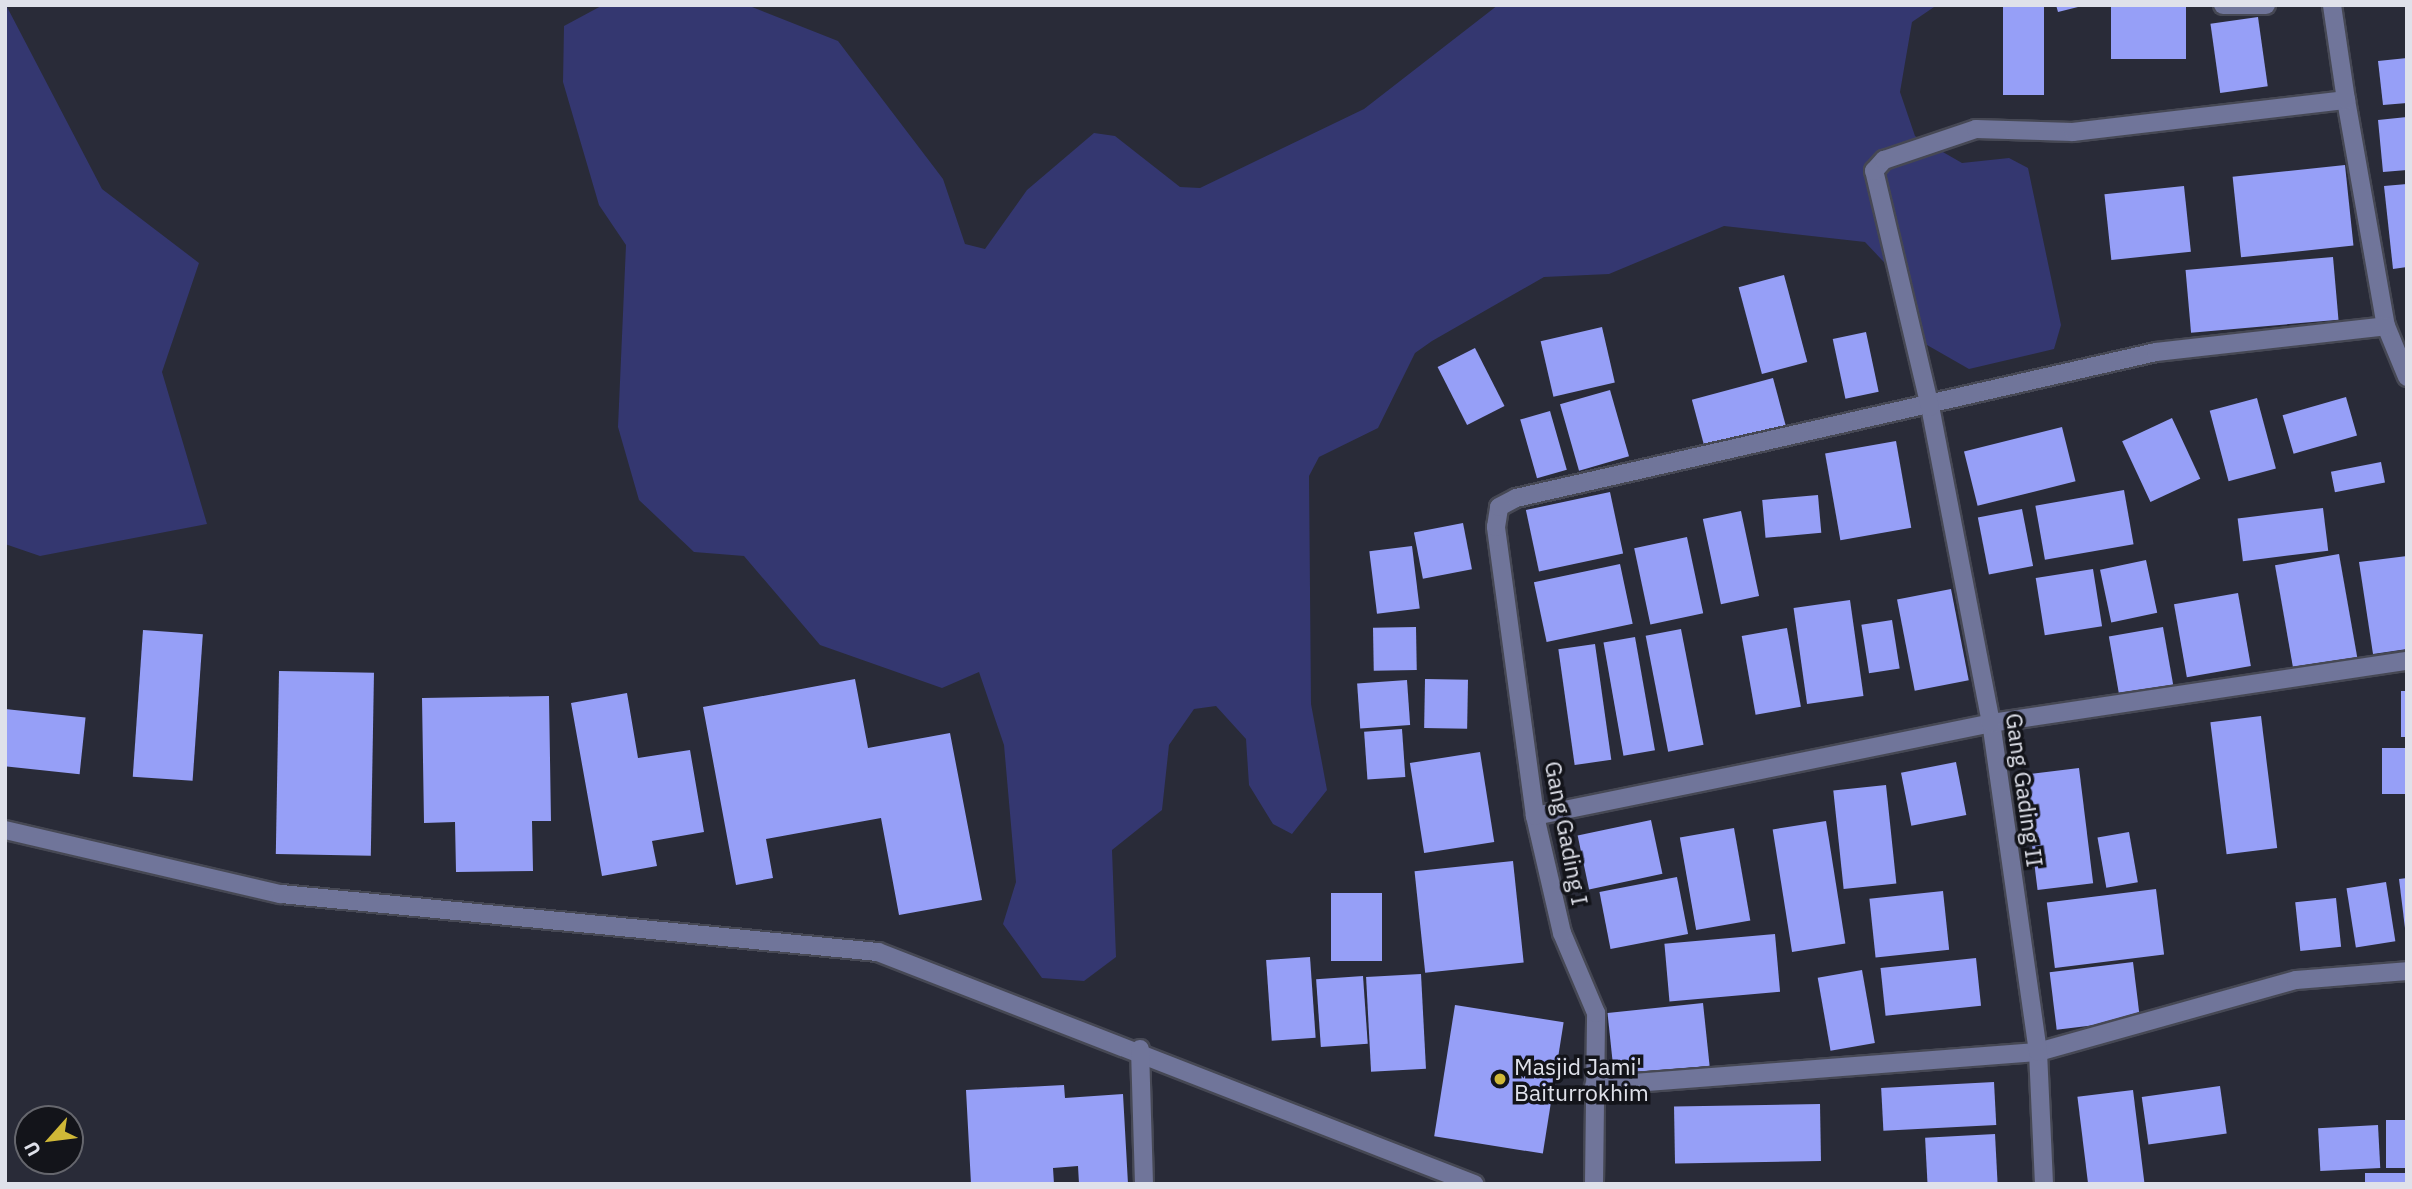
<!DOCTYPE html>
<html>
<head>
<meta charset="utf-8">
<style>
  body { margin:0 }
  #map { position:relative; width:2412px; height:1189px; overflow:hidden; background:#292b38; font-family:"IBM Plex Sans",sans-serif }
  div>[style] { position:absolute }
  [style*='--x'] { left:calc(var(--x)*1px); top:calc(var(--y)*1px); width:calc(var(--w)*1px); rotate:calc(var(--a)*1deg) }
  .green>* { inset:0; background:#343770 }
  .building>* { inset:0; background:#969ff7; transform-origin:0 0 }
  .roads { filter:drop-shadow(2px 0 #464854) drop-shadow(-2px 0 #464854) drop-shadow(0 2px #464854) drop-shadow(0 -2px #464854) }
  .minor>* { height:18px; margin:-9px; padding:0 9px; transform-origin:9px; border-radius:9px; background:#70759a }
  .dots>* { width:19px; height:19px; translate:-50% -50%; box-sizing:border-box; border:4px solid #13141a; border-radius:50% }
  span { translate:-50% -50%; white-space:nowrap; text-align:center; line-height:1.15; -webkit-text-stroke:7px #13141a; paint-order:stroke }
  .street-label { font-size:23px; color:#dfe1ea }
  .poi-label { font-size:23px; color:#dfe1ea }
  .left { translate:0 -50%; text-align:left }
  .frame { position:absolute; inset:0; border:7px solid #dfe1ea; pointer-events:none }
  .north { position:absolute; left:14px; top:1105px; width:70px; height:70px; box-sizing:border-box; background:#13141a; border:2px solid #65666d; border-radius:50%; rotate:242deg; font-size:19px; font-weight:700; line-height:28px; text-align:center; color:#dfe1ea }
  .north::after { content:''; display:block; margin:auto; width:24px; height:32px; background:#d0b837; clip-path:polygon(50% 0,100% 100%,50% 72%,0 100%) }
</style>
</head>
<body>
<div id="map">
  <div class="green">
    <div style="clip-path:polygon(6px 5px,102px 189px,199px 263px,162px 372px,207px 524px,40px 556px,5px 544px)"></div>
    <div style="clip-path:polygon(603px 5px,747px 5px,838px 41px,943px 179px,965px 244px,985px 249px,1027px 190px,1094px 133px,1115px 136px,1180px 187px,1200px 188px,1364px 109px,1498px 5px,1937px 5px,1912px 22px,1900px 92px,1915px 136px,1962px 163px,2009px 158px,2028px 168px,2061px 325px,2054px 349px,1969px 369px,1927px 345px,1897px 276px,1865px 242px,1724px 226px,1609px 274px,1544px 277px,1432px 341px,1415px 353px,1378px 428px,1319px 457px,1309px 476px,1311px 704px,1327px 790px,1292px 834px,1273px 824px,1249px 785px,1246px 739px,1216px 706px,1194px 709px,1169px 745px,1162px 810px,1112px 850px,1116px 957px,1084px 981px,1042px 978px,1003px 924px,1016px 882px,1004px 745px,979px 672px,942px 688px,820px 645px,744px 556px,694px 552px,639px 500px,618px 427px,626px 245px,599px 205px,563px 82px,564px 26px)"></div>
  </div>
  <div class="building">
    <div style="left:2003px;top:5px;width:41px;height:90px"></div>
    <div style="clip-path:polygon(2056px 5px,2082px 5px,2082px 6px,2058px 12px)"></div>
    <div style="left:2111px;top:5px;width:75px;height:54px"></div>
    <div style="left:2258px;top:17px;width:70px;height:48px;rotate:82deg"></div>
    <div style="clip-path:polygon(2407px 58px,2407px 103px,2383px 105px,2378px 61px)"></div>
    <div style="clip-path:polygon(2407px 117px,2407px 170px,2383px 172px,2378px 120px)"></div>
    <div style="left:2345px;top:165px;width:81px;height:113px;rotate:84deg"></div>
    <div style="clip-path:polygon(2407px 184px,2407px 267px,2393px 269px,2384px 186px)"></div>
    <div style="left:2184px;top:186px;width:66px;height:80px;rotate:84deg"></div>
    <div style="left:2333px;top:257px;width:63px;height:148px;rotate:85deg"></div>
    <div style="left:1784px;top:275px;width:90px;height:47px;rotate:75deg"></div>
    <div style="left:1602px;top:327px;width:57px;height:63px;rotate:77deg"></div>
    <div style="left:1866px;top:332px;width:61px;height:34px;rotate:78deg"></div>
    <div style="left:1475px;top:348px;width:65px;height:42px;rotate:63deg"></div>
    <div style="left:1773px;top:378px;width:51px;height:84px;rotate:75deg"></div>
    <div style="left:1610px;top:390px;width:69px;height:52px;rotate:74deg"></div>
    <div style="left:2346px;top:397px;width:40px;height:66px;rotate:74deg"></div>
    <div style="left:2257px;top:398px;width:73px;height:49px;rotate:75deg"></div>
    <div style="left:1550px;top:411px;width:61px;height:31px;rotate:74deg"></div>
    <div style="left:2172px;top:418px;width:67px;height:55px;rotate:65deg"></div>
    <div style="left:2062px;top:427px;width:56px;height:101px;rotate:76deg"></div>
    <div style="left:1896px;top:441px;width:88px;height:72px;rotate:80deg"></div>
    <div style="left:2381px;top:462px;width:21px;height:51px;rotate:79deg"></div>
    <div style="left:2124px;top:490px;width:55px;height:90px;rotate:80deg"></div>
    <div style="left:1610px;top:492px;width:63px;height:86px;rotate:78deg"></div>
    <div style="left:1818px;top:495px;width:38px;height:56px;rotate:85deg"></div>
    <div style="left:2323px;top:508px;width:43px;height:86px;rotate:83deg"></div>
    <div style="left:2022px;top:509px;width:58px;height:45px;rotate:79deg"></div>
    <div style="left:1741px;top:511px;width:87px;height:39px;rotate:78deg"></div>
    <div style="left:1463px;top:523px;width:47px;height:50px;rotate:79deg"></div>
    <div style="left:1687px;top:537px;width:78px;height:54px;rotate:78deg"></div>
    <div style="left:1412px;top:546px;width:63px;height:43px;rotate:83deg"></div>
    <div style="left:2339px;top:554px;width:107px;height:65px;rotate:80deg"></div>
    <div style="clip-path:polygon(2407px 556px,2407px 649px,2373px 654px,2359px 562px)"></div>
    <div style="left:2146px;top:560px;width:54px;height:47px;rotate:78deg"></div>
    <div style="left:1620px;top:564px;width:61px;height:88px;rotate:78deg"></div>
    <div style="left:2093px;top:569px;width:58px;height:58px;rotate:81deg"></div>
    <div style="left:1951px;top:589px;width:93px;height:55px;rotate:79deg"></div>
    <div style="left:2238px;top:593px;width:74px;height:65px;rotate:80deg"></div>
    <div style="left:1850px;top:600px;width:97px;height:57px;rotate:82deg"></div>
    <div style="left:1892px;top:620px;width:49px;height:31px;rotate:81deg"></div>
    <div style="left:1416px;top:627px;width:43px;height:43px;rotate:89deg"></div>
    <div style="left:2163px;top:627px;width:63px;height:55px;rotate:80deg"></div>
    <div style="left:1787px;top:628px;width:80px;height:46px;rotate:80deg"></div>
    <div style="left:1681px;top:629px;width:118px;height:36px;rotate:79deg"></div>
    <div style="left:143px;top:630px;width:60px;height:147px;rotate:4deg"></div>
    <div style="left:1635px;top:637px;width:115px;height:32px;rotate:80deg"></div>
    <div style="left:1595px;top:644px;width:117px;height:37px;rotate:82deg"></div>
    <div style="left:279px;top:671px;width:95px;height:183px;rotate:1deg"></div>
    <div style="clip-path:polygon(855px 679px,868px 748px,950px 733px,982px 900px,899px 915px,881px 818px,766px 839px,773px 878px,736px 885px,703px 707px)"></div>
    <div style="left:1425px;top:679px;width:43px;height:49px;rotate:1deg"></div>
    <div style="left:1407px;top:680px;width:45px;height:50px;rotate:86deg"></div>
    <div style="left:2401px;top:691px;width:6px;height:46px"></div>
    <div style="clip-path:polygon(627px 693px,638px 758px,690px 750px,704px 832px,652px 841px,657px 866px,602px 876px,571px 703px)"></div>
    <div style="clip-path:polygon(549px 696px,551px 821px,532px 821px,533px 871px,456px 872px,455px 822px,424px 823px,422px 698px)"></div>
    <div style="left:5px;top:709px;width:81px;height:57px;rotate:6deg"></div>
    <div style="left:2261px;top:716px;width:133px;height:51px;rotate:83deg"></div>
    <div style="left:1402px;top:729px;width:48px;height:38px;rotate:86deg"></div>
    <div style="left:2407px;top:748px;width:46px;height:25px;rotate:90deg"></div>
    <div style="left:1480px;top:752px;width:91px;height:71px;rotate:81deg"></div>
    <div style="left:1956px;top:762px;width:54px;height:56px;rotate:79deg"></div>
    <div style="left:2079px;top:768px;width:116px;height:56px;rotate:83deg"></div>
    <div style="left:1886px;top:785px;width:99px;height:53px;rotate:84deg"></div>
    <div style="left:1651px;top:820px;width:55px;height:75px;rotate:78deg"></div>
    <div style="left:1826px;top:821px;width:124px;height:54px;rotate:81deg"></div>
    <div style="left:1734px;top:828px;width:94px;height:55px;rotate:80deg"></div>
    <div style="left:2129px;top:832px;width:51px;height:32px;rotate:80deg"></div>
    <div style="left:1513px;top:861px;width:102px;height:99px;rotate:84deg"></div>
    <div style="left:1677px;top:877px;width:58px;height:79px;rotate:79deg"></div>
    <div style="clip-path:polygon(2407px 878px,2407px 928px,2405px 928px,2399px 879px)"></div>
    <div style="left:2386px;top:882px;width:60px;height:40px;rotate:81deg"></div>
    <div style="left:2156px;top:889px;width:66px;height:110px;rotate:83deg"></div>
    <div style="left:1943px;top:891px;width:59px;height:74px;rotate:84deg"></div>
    <div style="left:1331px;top:893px;width:51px;height:68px"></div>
    <div style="left:2336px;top:898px;width:49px;height:41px;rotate:84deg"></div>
    <div style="left:1775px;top:934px;width:58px;height:111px;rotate:85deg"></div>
    <div style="left:1310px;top:957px;width:81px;height:44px;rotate:86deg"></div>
    <div style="left:1976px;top:958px;width:48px;height:96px;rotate:84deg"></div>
    <div style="left:2133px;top:962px;width:58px;height:84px;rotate:83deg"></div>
    <div style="left:1862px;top:970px;width:74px;height:45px;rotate:80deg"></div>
    <div style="left:1421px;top:974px;width:95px;height:55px;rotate:87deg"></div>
    <div style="left:1363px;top:976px;width:68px;height:47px;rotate:86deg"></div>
    <div style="left:1703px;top:1003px;width:63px;height:96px;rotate:84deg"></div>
    <div style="left:1455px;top:1005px;width:110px;height:133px;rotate:9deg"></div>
    <div style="left:1994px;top:1082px;width:43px;height:113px;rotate:87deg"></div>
    <div style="clip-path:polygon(1064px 1085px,1065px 1098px,1123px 1094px,1128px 1184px,1079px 1184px,1078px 1166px,1053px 1168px,1054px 1184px,971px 1184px,966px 1090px)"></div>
    <div style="left:2220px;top:1086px;width:48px;height:79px;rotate:82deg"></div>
    <div style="left:2133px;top:1090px;width:95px;height:56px;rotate:83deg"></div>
    <div style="left:1820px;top:1104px;width:57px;height:146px;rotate:89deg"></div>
    <div style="left:2386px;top:1120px;width:21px;height:48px"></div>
    <div style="left:2378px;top:1125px;width:43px;height:60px;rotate:87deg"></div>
    <div style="left:1995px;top:1134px;width:50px;height:70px;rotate:87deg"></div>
    <div style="left:2407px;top:1173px;width:11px;height:42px;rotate:90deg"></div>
  </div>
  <div class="roads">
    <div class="minor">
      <div style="--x:2223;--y:5;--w:43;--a:0"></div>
      <div style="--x:2346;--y:100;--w:230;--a:80"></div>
      <div style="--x:2386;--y:326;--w:55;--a:67.6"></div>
      <div style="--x:1535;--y:816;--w:465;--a:-11.5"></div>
      <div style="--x:1991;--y:723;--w:421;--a:-8.5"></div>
      <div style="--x:5;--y:830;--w:283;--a:13.1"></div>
      <div style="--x:281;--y:894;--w:600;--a:5.55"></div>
      <div style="--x:878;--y:952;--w:640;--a:21.27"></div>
      <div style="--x:1140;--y:1049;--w:135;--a:88.3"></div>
      <div style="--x:1594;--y:1086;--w:445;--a:-4.4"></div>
      <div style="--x:2038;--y:1052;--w:268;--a:-15.6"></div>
      <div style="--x:2296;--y:980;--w:111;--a:-4.6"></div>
      <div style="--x:1594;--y:1184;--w:171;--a:-89.3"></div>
      <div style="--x:1596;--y:1013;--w:87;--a:-113"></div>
      <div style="--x:1562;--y:933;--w:120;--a:-103"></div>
      <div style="--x:1535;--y:816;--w:292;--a:-97.7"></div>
      <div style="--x:1496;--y:527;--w:20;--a:-81"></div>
      <div style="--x:1499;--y:507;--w:19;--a:-28"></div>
      <div style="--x:1516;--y:498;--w:656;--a:-12.85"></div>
      <div style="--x:2156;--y:352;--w:231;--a:-6.4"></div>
      <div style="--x:2044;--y:1184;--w:132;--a:-92.6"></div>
      <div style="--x:2038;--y:1052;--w:332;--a:-98.1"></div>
      <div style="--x:1991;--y:723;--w:322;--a:-100.9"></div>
      <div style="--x:1930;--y:407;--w:243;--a:-103.3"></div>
      <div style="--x:1874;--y:171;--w:15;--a:-48"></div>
      <div style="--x:1884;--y:160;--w:97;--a:-18.6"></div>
      <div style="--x:1976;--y:129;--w:97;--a:1.8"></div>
      <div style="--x:2073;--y:132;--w:275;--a:-6.7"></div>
      <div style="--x:2346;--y:100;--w:96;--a:-98.4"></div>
    </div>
  </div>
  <div class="dots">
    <div style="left:1500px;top:1079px;background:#d0b837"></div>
  </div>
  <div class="street-label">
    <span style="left:2025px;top:790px;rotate:82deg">Gang Gading II</span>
    <span style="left:1567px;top:833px;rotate:79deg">Gang Gading I</span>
  </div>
  <div class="poi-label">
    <span class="left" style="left:1514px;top:1079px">Masjid Jami'<br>Baiturrokhim</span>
  </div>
  <div class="frame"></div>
  <div class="north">U</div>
</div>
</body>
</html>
